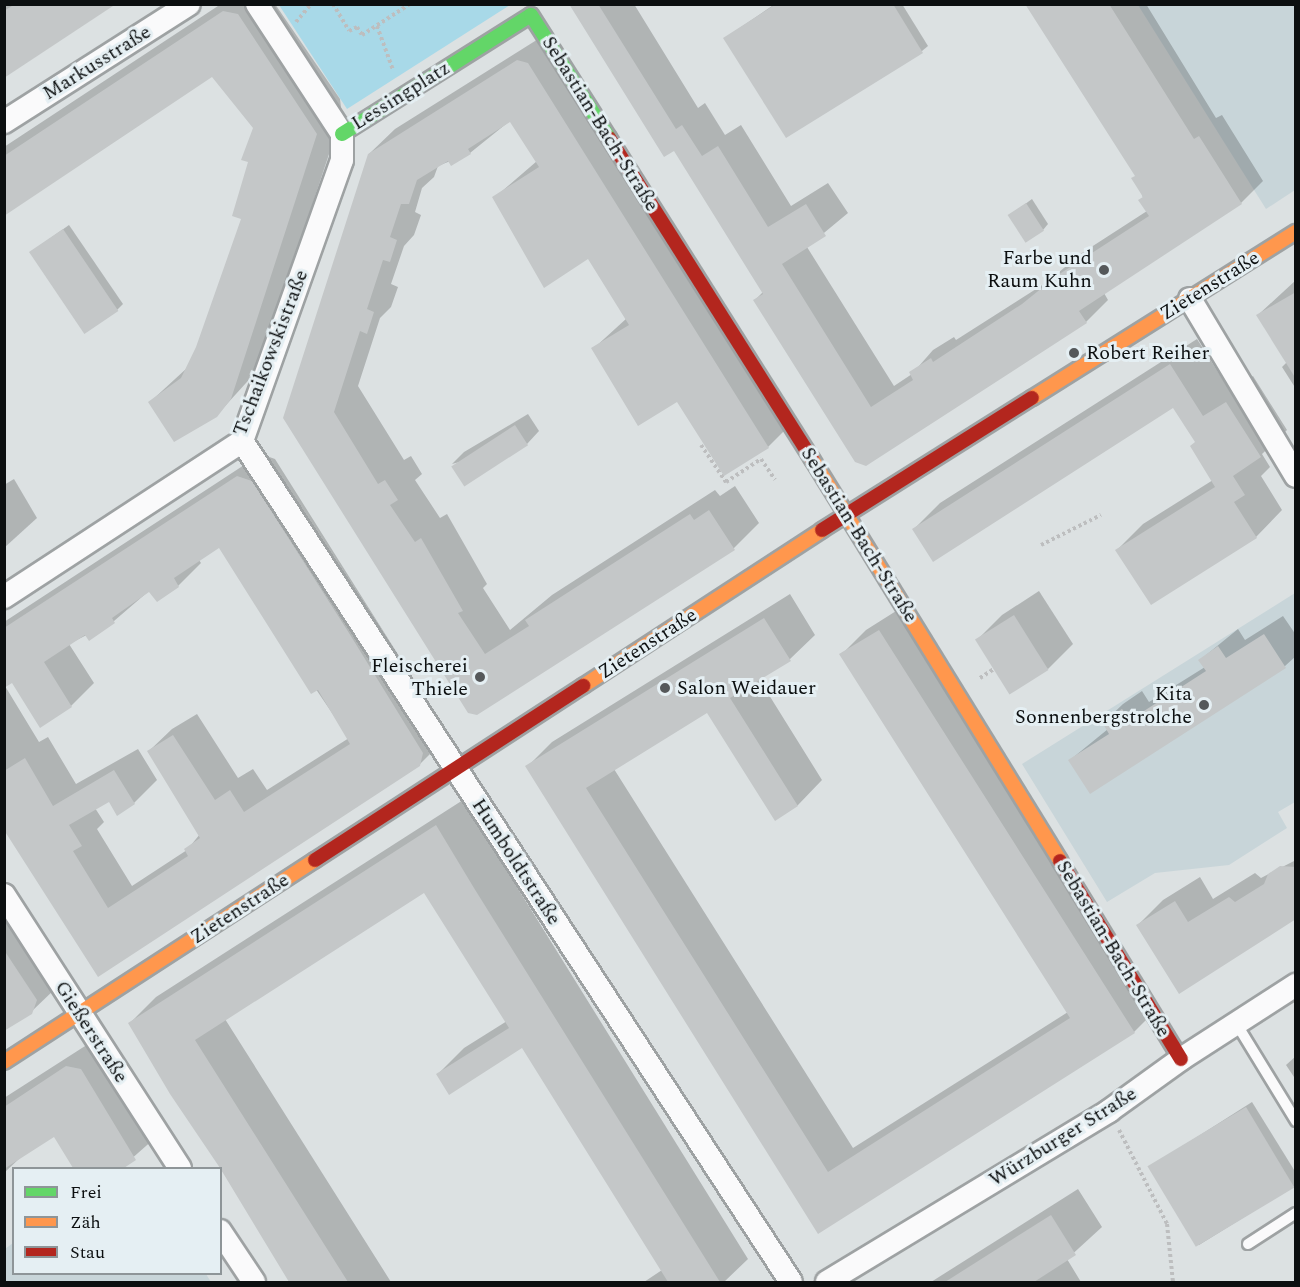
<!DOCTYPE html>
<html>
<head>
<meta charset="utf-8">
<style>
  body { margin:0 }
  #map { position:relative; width:1300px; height:1287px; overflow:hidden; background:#dce1e2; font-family:Spectral,serif }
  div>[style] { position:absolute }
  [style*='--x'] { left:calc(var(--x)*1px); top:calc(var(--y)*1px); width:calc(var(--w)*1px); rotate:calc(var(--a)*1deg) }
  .built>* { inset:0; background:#c8d5d9 }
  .green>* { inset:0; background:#a8d9e8 }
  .shadow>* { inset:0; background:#0003 }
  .building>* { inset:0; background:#c4c7c8; transform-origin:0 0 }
  .path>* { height:4px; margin-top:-2px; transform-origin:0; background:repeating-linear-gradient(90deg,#bdbebf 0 3px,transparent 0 6px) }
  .roads { filter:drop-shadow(2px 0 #9ea2a3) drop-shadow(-2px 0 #9ea2a3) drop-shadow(0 2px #9ea2a3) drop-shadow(0 -2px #9ea2a3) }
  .lane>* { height:10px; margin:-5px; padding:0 5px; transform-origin:5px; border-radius:5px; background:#fafafb }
  .street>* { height:22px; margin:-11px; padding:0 11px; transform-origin:11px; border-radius:11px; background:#fafafb }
  .fast>* { height:14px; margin:-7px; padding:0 7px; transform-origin:7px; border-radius:7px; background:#63d668 }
  .slow>* { height:14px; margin:-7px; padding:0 7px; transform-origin:7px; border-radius:7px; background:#ff974d }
  .jam>* { height:14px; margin:-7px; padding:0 7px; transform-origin:7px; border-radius:7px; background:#b3261e }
  .dots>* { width:16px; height:16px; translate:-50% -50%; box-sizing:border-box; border:3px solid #e5eff3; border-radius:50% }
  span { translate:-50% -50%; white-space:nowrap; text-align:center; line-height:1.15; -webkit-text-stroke:6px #e5eff3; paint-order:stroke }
  .street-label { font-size:20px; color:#0c0f10 }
  .poi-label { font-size:20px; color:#0c0f10 }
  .right { translate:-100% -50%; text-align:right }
  .left { translate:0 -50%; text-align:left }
  .frame { position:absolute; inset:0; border:6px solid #0c0f10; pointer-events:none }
  .legend { position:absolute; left:12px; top:1167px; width:210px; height:108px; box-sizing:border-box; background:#e5eff3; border:2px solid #8e9598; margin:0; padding:8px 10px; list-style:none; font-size:18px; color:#0c0f10 }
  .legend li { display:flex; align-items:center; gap:12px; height:30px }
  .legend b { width:30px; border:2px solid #8e9598 }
</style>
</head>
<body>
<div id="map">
  <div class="built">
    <div style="clip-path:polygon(1138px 5px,1295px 5px,1295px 190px,1266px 209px)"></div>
    <div style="clip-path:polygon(1295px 593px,1295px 802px,1278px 812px,1287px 828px,1229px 865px,1155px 873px,1107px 902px,1022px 764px)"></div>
    <div style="clip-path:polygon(13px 1243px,14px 1274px,206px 1274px,211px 1282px,5px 1282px,5px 1249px)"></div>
  </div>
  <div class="green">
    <div style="clip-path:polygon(279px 5px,510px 5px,347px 109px)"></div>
  </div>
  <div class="shadow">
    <div style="clip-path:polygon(4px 4px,113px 4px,4px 76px)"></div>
    <div style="clip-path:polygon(221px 4px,275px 4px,340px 99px,342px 115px,257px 371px,216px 416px,150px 402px,187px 368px,197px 347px,243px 218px,254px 127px,212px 75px,4px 213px,4px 147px)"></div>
    <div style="clip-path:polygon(571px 4px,634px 4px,698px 108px,705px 103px,725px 135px,741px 125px,791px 206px,828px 183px,848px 213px,807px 247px,894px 386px,912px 374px,933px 350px,954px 337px,956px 340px,1047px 282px,1082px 253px,1147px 211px,1136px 175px,1027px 4px,1146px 4px,1216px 118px,1222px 115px,1263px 181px,1241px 203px,1104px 293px,1108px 300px,1086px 322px,866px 464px,755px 300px,763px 292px,674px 149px)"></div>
    <div style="clip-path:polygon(775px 4px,902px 4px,928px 46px,922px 51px,725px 38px)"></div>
    <div style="clip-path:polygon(543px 36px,793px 422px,768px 447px,677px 400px,593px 349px,627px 318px,589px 257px,494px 198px,537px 161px,511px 120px,470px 153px,438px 166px,434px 177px,422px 188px,415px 212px,421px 215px,414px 235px,404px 246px,391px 284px,398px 287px,391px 307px,380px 318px,358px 386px,404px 460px,411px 456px,422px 474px,415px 480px,440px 518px,447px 514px,487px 584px,483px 588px,510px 630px,552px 595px,715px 490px,720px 496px,735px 486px,759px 523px,734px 548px,477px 714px,284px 418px,369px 154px,395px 129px)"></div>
    <div style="clip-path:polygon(1032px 199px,1048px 224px,1043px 230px,1010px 215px)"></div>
    <div style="clip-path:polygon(69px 225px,123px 304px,117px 310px,31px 252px)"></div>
    <div style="clip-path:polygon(1296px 280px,1296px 389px,1282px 367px,1287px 362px,1258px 315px)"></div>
    <div style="clip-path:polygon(1197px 339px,1230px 391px,1253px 376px,1287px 430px,1262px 454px,1270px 467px,1261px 476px,1282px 510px,1256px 537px,1151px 603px,1117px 550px,1143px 524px,1213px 480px,1196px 441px,1174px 406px,914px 529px,940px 503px)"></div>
    <div style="clip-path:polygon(528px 414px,539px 431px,527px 444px,452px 464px,464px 452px)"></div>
    <div style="clip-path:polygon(evenodd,261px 454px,275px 459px,445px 729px,442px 742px,419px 765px,98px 975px,4px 827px,4px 622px,261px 454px,219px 546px,349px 738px,267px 790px,253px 769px,238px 778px,197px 714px,172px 729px,149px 751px,200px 834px,187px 850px,132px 886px,97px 829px,104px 822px,95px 808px,110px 800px,134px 803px,157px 780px,138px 749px,76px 784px,48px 737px,39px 742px,5px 686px,12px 681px,71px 706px,94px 683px,69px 644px,114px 621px,150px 590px,178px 586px,201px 563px,199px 560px,219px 546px)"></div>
    <div style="clip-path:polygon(14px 479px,37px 518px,4px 548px,4px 485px)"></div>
    <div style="clip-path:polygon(1039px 591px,1073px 644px,1048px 669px,977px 640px,1002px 615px)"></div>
    <div style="clip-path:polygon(790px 594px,815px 635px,790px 659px,759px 679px,822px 780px,798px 805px,775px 818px,707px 711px,614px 769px,853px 1148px,1068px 1012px,841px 655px,866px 630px,904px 606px,1159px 1007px,1134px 1032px,819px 1232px,527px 767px,552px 742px)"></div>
    <div style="clip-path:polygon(1283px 616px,1296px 635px,1296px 656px,1285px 666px,1091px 792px,1070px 760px,1108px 729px,1104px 722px,1123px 704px,1142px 691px,1149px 702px,1205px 667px,1200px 660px,1238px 629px,1245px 640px)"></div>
    <div style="clip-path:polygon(463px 800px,748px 1259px,724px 1282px,644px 1282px,662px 1270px,522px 1046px,438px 1074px,464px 1048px,507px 1021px,425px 890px,225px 1019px,391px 1282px,292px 1282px,130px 1023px,156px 997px)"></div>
    <div style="clip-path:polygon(1296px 860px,1296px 917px,1179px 992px,1138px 925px,1163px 900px,1200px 877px,1213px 899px,1255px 873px,1261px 878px)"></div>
    <div style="clip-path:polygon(4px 888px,56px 988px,31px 1012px,4px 1030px)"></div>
    <div style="clip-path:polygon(96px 1039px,163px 1131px,121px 1168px,75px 1168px,55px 1135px,22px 1156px,4px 1173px,4px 1098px)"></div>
    <div style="clip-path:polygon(1296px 1056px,1296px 1080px,1286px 1065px)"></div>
    <div style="clip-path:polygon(1252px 1102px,1296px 1173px,1296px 1185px,1199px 1245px,1150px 1167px)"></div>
    <div style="clip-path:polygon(1078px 1189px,1102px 1227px,1067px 1259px,1081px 1282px,931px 1282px)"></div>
  </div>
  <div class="building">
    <div style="clip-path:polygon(15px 4px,116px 4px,4px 78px,4px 11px)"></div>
    <div style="clip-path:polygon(569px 4px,598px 4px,676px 129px,682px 125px,702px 156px,718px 146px,768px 227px,806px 204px,826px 236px,782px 264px,871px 407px,913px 380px,909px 372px,931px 358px,933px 362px,1022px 304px,1058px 275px,1149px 216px,1138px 200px,1143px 197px,1131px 178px,1135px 176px,1025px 4px,1109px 4px,1194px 139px,1199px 136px,1242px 204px,1079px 311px,1087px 323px,866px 466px,855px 462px,753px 300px,763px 294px,674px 151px,664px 157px)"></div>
    <div style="clip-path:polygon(776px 4px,893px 4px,923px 53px,786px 138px,723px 38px)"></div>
    <div style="clip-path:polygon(223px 11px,238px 14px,317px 134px,231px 399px,217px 417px,174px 442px,148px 402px,181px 378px,196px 347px,241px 219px,232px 216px,248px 162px,241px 160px,253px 128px,212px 77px,4px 216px,4px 156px)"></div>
    <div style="clip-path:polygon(517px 60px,528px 63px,769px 448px,724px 476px,677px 402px,638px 426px,591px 348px,629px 325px,588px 259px,544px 288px,492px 197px,539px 167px,510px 122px,468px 149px,471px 154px,451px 166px,448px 161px,417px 180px,409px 204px,401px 204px,390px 237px,397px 240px,390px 262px,383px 260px,367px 309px,374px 312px,367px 334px,360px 331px,334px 412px,378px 484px,385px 480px,398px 500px,390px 505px,415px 542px,421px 538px,463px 611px,458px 613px,485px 654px,529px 626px,525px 620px,690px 514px,694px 520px,709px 510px,735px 550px,477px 715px,468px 713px,283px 418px,368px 154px)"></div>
    <div style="left:1026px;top:203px;width:33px;height:22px;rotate:57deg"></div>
    <div style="left:63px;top:229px;width:99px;height:41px;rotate:56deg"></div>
    <div style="clip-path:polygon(1296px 292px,1296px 379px,1256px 315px)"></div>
    <div style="clip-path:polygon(1170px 364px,1203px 416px,1226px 402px,1261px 457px,1233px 476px,1245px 495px,1234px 502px,1257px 538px,1151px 605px,1115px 550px,1215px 487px,1190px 446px,1195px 442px,1173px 408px,933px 562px,912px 529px)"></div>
    <div style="left:515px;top:425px;width:24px;height:76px;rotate:57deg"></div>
    <div style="clip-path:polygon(237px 476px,252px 481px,349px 633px,423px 753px,420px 766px,98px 977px,4px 830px,4px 771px,25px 758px,53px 806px,114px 770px,135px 804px,117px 816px,109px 802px,69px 825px,82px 846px,73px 851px,108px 908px,188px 856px,184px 849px,200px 838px,147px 751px,173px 735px,215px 800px,230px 790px,244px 812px,350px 744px,318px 690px,311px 694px,219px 548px,174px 578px,179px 587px,157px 602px,149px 592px,112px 618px,115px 623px,89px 641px,85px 635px,44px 662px,72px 707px,40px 728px,12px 683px,4px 688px,4px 628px)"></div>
    <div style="left:1014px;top:615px;width:65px;height:46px;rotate:58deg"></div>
    <div style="clip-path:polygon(764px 618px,791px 661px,730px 698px,798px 806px,775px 821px,707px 713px,586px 788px,828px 1172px,1070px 1018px,839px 654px,879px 630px,1135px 1033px,818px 1234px,525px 766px)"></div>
    <div style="clip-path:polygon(1264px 634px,1286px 668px,1090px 794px,1068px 760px,1109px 734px,1102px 722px,1122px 709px,1130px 720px,1206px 671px,1198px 660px,1218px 646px,1226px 658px)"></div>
    <div style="clip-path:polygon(436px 825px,474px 888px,720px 1282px,668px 1282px,522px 1048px,449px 1095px,436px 1074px,509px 1028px,424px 893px,195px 1040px,348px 1282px,289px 1282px,220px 1168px,170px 1094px,128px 1023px)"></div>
    <div style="clip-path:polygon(1280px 866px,1296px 867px,1296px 919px,1179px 994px,1136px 925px,1175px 901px,1188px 922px,1229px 897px,1235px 902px,1264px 884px,1268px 874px)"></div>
    <div style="clip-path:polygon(4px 950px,37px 1000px,32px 1014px,4px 1031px)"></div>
    <div style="clip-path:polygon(66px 1066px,81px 1069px,136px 1160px,124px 1168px,73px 1168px,54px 1137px,4px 1169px,4px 1107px)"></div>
    <div style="left:1246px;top:1107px;width:94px;height:115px;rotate:59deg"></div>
    <div style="clip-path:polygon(1051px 1215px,1076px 1255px,1034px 1282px,945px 1282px)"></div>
  </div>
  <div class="path">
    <div style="--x:333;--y:4;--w:31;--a:59"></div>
    <div style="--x:349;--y:31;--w:9;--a:-27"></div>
    <div style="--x:357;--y:27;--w:9;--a:58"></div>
    <div style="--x:362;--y:35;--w:57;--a:-32.9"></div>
    <div style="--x:296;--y:22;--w:23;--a:-50"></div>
    <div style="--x:377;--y:26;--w:47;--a:70"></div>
    <div style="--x:701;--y:445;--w:45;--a:56"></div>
    <div style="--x:726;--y:482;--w:42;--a:-33.3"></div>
    <div style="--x:761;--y:459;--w:25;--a:56"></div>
    <div style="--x:1041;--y:545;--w:67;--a:-26.6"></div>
    <div style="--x:980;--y:678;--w:17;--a:-33"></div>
    <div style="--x:1119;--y:1130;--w:106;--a:62.9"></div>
    <div style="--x:1167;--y:1224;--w:58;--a:84.1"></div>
  </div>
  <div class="roads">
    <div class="lane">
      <div style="--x:1236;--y:1023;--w:115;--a:58.5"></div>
      <div style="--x:1248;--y:1244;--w:57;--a:-32.9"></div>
    </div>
    <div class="street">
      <div style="--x:4;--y:122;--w:219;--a:-32.5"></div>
      <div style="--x:1190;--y:299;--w:206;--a:59.1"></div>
      <div style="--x:242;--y:441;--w:1004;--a:56.86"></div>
      <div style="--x:4;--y:597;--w:285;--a:-33.2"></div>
      <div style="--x:242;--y:441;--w:298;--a:-70.4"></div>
      <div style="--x:342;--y:160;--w:26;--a:-90"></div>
      <div style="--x:342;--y:134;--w:155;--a:-123.2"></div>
      <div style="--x:4;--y:895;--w:325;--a:57.2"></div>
      <div style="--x:220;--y:1231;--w:61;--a:56.3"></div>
      <div style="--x:827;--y:1282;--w:330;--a:-31.2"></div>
      <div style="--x:1109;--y:1111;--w:89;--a:-35.8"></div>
      <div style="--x:1181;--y:1059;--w:137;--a:-32.8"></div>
    </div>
    <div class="fast">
      <div style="--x:342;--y:134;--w:223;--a:-32.2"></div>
      <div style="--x:531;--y:15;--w:146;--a:57.6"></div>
    </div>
    <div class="slow">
      <div style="--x:1032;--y:398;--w:312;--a:-32.2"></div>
      <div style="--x:812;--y:459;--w:472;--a:58.3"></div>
      <div style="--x:583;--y:686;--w:285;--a:-33.1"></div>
      <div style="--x:4;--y:1062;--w:371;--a:-33"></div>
    </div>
    <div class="jam">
      <div style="--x:609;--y:138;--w:380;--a:57.7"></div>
      <div style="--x:822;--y:530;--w:248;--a:-32.2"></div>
      <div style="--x:315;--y:860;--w:320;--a:-33"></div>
      <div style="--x:1060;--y:861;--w:232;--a:58.6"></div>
    </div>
  </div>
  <div class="dots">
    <div style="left:1104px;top:270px;background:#55585a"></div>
    <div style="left:1074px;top:353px;background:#55585a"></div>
    <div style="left:480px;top:677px;background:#55585a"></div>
    <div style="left:665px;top:688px;background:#55585a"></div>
    <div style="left:1204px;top:705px;background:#55585a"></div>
  </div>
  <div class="street-label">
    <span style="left:97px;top:63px;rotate:-32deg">Markusstraße</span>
    <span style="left:401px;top:96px;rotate:-32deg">Lessingplatz</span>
    <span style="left:600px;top:124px;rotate:58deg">Sebastian-Bach-Straße</span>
    <span style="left:1210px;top:286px;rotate:-32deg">Zietenstraße</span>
    <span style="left:271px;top:353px;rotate:-69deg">Tschaikowskistraße</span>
    <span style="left:859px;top:535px;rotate:58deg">Sebastian-Bach-Straße</span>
    <span style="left:648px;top:644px;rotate:-33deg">Zietenstraße</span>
    <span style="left:516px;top:862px;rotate:57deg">Humboldtstraße</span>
    <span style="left:240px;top:909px;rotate:-33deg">Zietenstraße</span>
    <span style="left:1113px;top:949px;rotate:59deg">Sebastian-Bach-Straße</span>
    <span style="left:91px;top:1032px;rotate:57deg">Gießerstraße</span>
    <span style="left:1063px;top:1137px;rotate:-32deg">Würzburger Straße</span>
  </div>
  <div class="poi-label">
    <span class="right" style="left:1092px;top:270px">Farbe und<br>Raum Kuhn</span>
    <span class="left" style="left:1086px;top:353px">Robert Reiher</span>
    <span class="right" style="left:468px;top:678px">Fleischerei<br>Thiele</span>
    <span class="left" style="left:677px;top:688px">Salon Weidauer</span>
    <span class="right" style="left:1192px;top:706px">Kita<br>Sonnenbergstrolche</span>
  </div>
  <div class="frame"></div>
  <ul class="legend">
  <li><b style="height:8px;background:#63d668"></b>Frei</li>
  <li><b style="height:8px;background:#ff974d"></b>Zäh</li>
  <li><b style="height:8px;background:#b3261e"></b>Stau</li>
  </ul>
</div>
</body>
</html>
